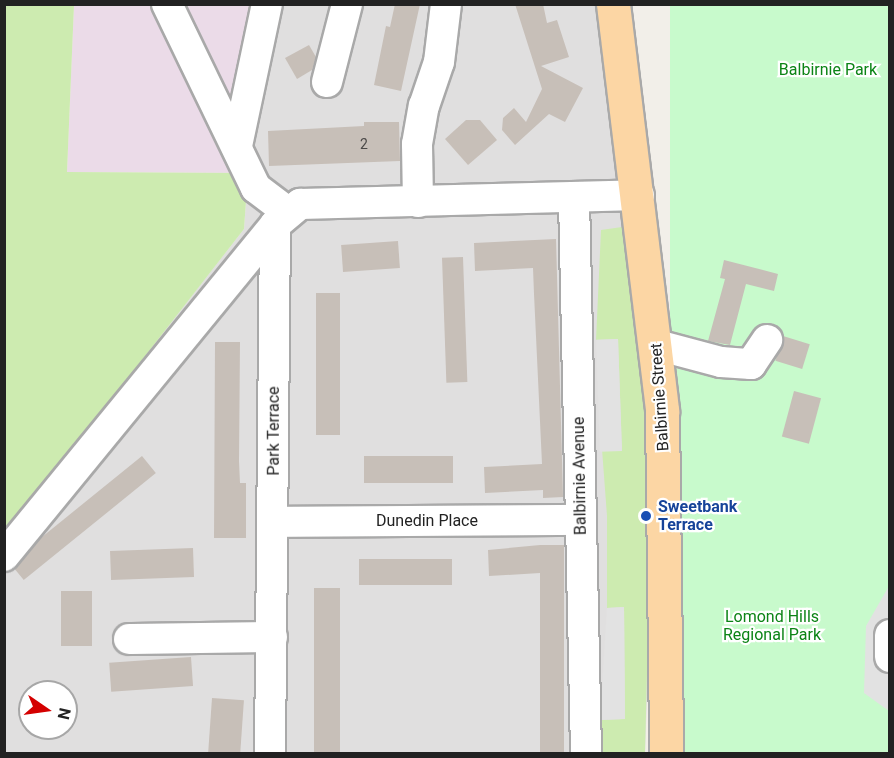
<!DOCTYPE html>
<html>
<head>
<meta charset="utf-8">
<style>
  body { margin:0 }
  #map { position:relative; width:894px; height:758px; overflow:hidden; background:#f2efe9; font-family:Roboto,sans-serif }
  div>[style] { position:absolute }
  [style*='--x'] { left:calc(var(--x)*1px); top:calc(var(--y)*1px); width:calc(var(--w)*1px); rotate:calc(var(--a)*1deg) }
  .residential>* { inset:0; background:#e0dfdf }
  .industrial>* { inset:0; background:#ebdbe8 }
  .grass>* { inset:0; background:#cdebb0 }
  .park>* { inset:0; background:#c8facc; transform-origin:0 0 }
  .parking>* { inset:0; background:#e2e2e2; transform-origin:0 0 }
  .building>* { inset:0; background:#c7bfb8; transform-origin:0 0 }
  .roads { filter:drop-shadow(2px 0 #a9a9a9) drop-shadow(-2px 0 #a9a9a9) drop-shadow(0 2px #a9a9a9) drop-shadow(0 -2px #a9a9a9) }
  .minor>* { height:30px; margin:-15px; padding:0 15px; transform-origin:15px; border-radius:15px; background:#fff }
  .major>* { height:33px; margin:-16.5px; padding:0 16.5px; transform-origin:16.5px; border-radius:16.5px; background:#fcd6a4 }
  .dots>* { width:16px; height:16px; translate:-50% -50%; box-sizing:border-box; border:3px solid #fff; border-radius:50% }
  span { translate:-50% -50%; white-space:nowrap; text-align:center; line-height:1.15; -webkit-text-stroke:4.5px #fff; paint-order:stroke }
  .number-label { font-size:14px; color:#4b4948 }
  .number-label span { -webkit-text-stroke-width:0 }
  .park-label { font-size:16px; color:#0c8416 }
  .street-label { font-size:16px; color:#222 }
  .transit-label { font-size:16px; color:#164399; font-weight:700 }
  .left { translate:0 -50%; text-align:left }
  .frame { position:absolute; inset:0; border:6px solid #222; pointer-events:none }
  .north { position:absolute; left:18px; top:680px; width:60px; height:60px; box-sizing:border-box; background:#fff; border:2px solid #a7a7a7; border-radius:50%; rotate:103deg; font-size:16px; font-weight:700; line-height:24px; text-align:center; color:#222 }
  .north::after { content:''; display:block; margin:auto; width:21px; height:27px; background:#d40000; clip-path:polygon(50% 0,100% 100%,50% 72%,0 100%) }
</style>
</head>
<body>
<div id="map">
  <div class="residential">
    <div style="clip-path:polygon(evenodd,275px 5px,601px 5px,626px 181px,653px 528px,645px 753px,5px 753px,4px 536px,244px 229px,248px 173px,275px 5px,30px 692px,66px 692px,66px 728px,30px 728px,30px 692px)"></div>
  </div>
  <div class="industrial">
    <div style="clip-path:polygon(74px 5px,275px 5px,248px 173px,67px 172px)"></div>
  </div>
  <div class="grass">
    <div style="clip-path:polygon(5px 5px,74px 5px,67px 172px,248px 173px,244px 229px,5px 536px)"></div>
    <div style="clip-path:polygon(629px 226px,652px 474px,645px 753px,601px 753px,600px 720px,625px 719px,624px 607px,607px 608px,607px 516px,602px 449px,622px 451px,618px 339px,596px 340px,601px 230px)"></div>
  </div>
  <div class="park">
    <div style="left:670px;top:5px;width:219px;height:749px"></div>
  </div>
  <div class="parking">
    <div style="left:618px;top:339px;width:112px;height:22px;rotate:88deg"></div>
    <div style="clip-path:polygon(889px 586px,889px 711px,864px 693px,866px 626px)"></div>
    <div style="clip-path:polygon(624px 607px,625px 719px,600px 720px,607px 608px)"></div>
  </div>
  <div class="building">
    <div style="clip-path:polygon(395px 4px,420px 4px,401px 91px,374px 85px,386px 26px,390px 27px)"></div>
    <div style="clip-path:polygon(515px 4px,543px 4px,547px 23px,557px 20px,569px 57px,541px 66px,583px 88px,565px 122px,549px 114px,515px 145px,502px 130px,503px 118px,514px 108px,526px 122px,542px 89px)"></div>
    <div style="clip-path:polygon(309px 45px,316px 57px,312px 70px,297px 79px,285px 58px)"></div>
    <div style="clip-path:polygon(466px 120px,480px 120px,497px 140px,468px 165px,445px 139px)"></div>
    <div style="clip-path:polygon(364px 122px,399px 122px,400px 161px,269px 166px,268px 131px,364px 126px)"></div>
    <div style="clip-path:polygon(556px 239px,563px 497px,543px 498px,543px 490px,485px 493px,484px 467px,542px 464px,534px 294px,533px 268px,475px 271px,474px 243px)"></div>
    <div style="left:398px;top:241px;width:27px;height:57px;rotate:86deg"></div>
    <div style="left:463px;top:257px;width:125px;height:21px;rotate:88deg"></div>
    <div style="clip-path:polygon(724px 260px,778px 274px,774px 291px,746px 284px,730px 345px,708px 341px,725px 279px,720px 278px)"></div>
    <div style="left:316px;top:293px;width:24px;height:142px"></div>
    <div style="left:783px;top:336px;width:28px;height:26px;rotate:17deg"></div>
    <div style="clip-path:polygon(215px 342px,240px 342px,239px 461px,240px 483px,246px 483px,246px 538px,214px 538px)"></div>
    <div style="left:794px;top:391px;width:28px;height:47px;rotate:15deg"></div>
    <div style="left:142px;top:456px;width:22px;height:170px;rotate:51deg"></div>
    <div style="left:364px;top:456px;width:89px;height:27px"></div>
    <div style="clip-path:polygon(540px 545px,564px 545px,564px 753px,540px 753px,540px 573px,489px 576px,488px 550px)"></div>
    <div style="left:193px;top:548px;width:29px;height:83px;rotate:88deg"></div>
    <div style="left:359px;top:559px;width:93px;height:26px"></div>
    <div style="left:314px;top:588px;width:26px;height:165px"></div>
    <div style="left:61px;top:591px;width:31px;height:55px"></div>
    <div style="left:191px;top:657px;width:29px;height:82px;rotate:86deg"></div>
    <div style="left:212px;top:698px;width:32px;height:55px;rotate:4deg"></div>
  </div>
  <div class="roads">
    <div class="minor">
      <div style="--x:167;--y:4;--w:204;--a:64.2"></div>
      <div style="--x:256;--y:188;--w:41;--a:37.1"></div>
      <div style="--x:327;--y:82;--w:81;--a:-75.6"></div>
      <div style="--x:237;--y:146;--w:145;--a:-78.1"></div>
      <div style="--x:574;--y:198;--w:556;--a:88.76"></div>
      <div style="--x:418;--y:202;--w:58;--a:-91"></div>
      <div style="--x:417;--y:144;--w:39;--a:-80"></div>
      <div style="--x:424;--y:106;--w:46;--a:-71.2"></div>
      <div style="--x:439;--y:62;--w:58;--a:-83.1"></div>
      <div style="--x:657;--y:345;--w:66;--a:14.9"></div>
      <div style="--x:721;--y:362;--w:30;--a:4"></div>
      <div style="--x:751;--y:364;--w:29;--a:-56"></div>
      <div style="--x:273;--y:522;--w:308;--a:-0.4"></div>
      <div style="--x:4;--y:556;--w:428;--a:-50.7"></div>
      <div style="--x:275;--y:225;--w:33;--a:-40"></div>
      <div style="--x:300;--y:204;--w:339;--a:-1.5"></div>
      <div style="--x:890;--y:635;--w:22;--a:90"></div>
      <div style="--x:129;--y:639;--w:143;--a:-0.8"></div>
      <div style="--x:270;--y:754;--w:529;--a:-89.46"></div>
    </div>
    <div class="major">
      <div style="--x:613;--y:4;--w:410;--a:83.1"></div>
      <div style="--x:662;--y:411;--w:343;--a:89.3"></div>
    </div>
  </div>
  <div class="dots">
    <div style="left:646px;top:516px;background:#1a4fb4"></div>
  </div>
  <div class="number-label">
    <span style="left:364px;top:144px">2</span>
  </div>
  <div class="park-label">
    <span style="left:828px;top:70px">Balbirnie Park</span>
    <span style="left:772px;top:626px">Lomond Hills<br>Regional Park</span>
  </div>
  <div class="street-label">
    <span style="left:660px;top:397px;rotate:-94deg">Balbirnie Street</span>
    <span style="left:274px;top:431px;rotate:-90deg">Park Terrace</span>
    <span style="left:580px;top:476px;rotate:-91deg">Balbirnie Avenue</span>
    <span style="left:427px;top:521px">Dunedin Place</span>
  </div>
  <div class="transit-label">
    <span class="left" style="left:658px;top:516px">Sweetbank<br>Terrace</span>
  </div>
  <div class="frame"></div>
  <div class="north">N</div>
</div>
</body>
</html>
